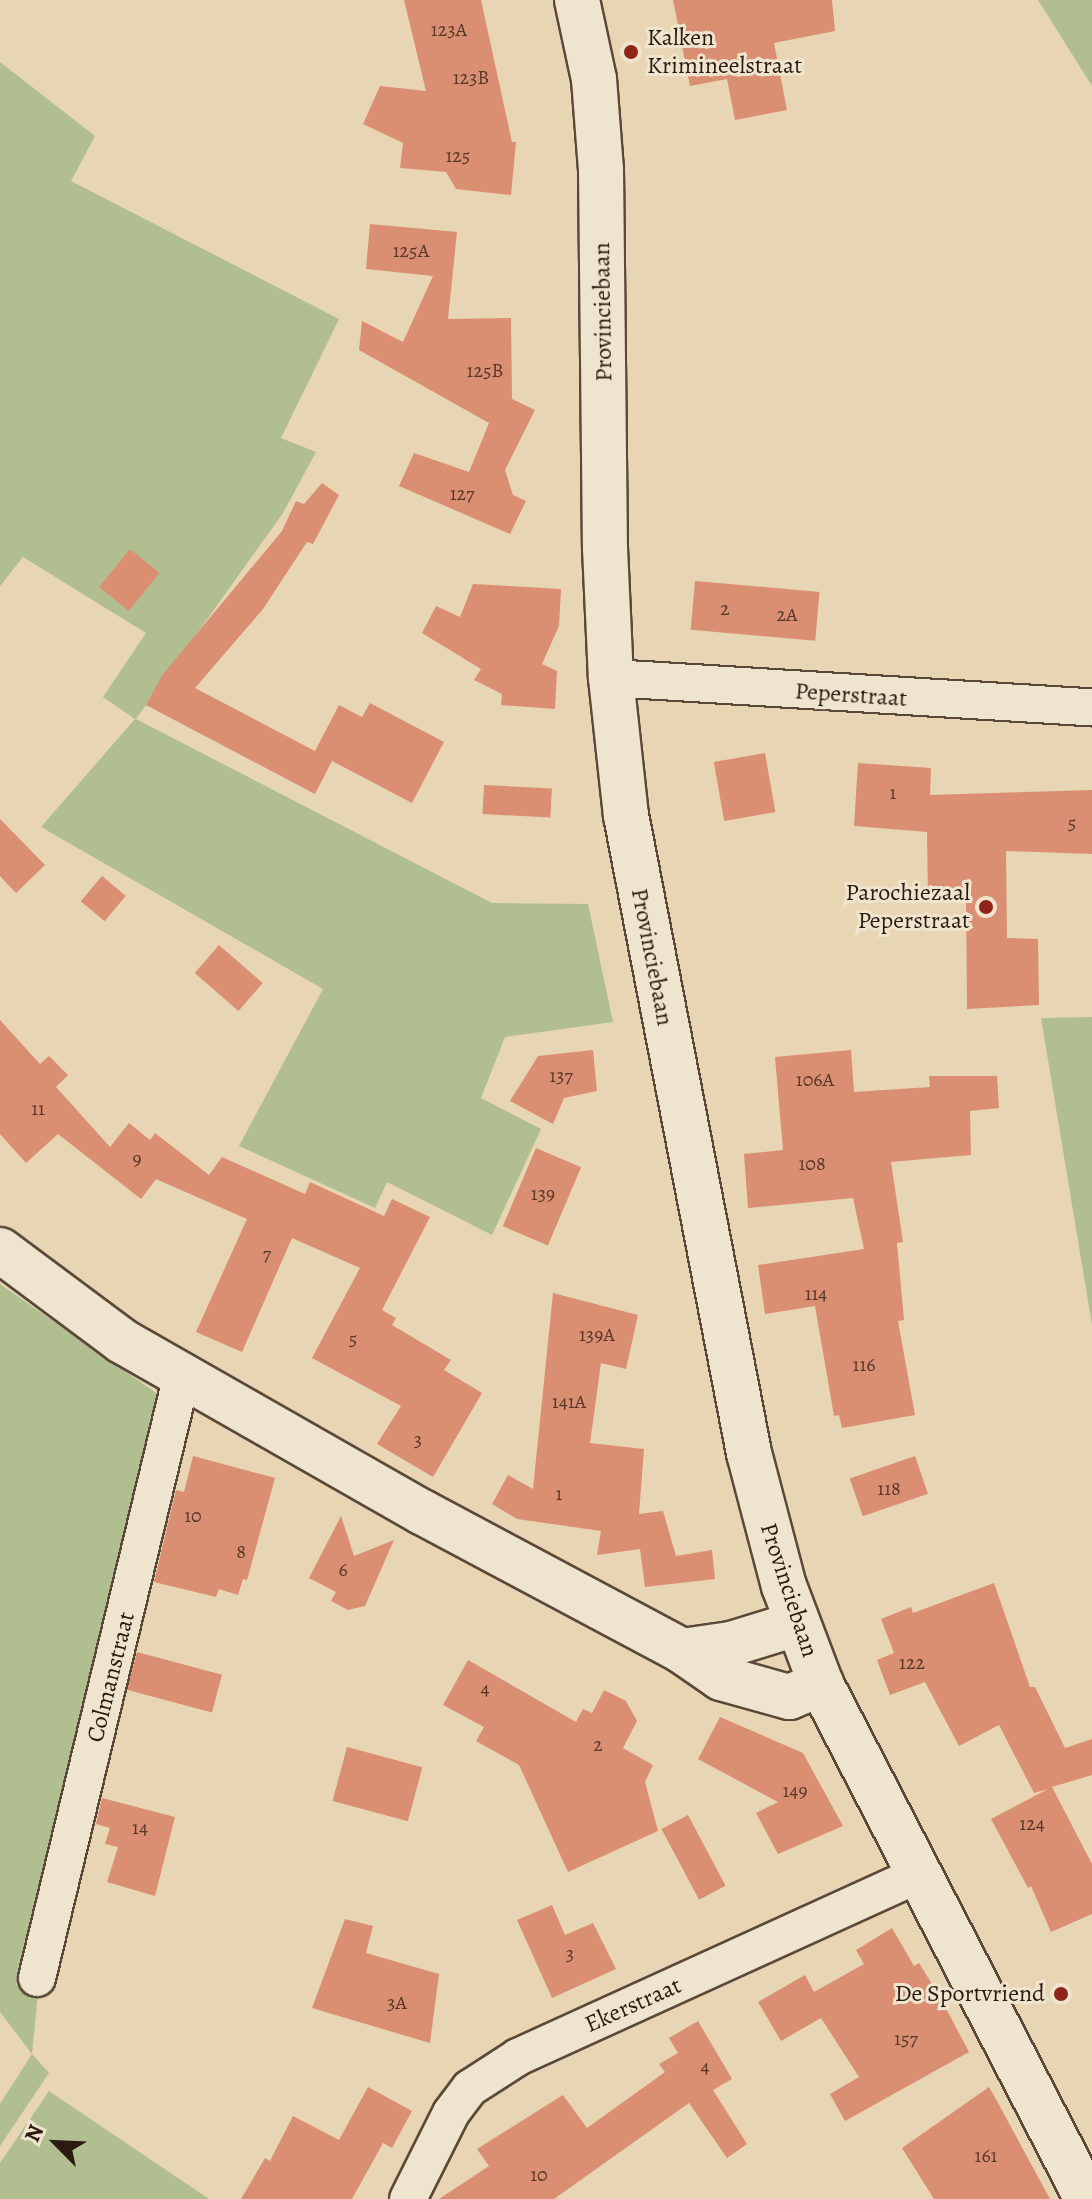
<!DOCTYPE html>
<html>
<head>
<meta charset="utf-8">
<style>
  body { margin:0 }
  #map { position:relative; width:1092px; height:2199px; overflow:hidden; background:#e7d5b3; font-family:Alegreya,serif }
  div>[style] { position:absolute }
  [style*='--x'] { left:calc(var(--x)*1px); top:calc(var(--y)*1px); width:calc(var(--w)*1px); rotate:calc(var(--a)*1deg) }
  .green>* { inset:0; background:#b1be90 }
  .building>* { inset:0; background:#da8f73; transform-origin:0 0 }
  .roads { filter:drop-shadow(2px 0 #5a4938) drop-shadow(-2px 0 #5a4938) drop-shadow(0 2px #5a4938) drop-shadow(0 -2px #5a4938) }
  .street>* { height:36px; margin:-18px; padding:0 18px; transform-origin:18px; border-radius:18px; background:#efe4ce }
  .secondary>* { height:44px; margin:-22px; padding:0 22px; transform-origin:22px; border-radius:22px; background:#efe4ce }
  .dots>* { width:22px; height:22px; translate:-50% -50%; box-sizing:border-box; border:4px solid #efe4ce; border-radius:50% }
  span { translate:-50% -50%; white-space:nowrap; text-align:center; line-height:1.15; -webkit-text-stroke:6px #efe4ce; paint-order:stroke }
  .number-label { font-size:20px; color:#573728 }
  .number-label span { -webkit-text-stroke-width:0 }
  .poi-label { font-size:24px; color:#2b1a0f }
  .left { translate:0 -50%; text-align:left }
  .right { translate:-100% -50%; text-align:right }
  .street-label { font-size:24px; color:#2b1a0f }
  .north { position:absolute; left:16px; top:2103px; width:80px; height:80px; -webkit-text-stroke:6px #efe4ce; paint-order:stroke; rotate:294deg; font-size:22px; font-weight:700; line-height:32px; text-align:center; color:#2b1a0f }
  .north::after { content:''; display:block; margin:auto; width:28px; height:36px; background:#2b1a0f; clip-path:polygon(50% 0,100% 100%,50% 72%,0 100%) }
</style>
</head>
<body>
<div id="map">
  <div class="green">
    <div style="clip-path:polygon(1038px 0,1092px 0,1092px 86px)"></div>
    <div style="clip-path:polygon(0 62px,95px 136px,71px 181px,339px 319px,281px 438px,316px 452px,283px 513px,136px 719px,492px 903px,588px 904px,613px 1022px,505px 1037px,481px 1098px,541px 1129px,492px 1235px,387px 1182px,375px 1208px,239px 1146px,323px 989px,41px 827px,135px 719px,103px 697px,146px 633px,23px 557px,0 586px)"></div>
    <div style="clip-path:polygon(1092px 1017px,1092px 1325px,1041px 1018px)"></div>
    <div style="clip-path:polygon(0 1284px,175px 1406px,16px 1985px,38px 1993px,32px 2054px,49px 2073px,0 2146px,0 2104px,32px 2054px,0 2012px)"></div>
    <div style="clip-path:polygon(49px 2091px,209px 2199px,0 2199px,0 2163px)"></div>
  </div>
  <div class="building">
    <div style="clip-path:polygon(404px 0,481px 0,512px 142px,516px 142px,511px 195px,456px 189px,446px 172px,400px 168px,403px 143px,363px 124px,380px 86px,426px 91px)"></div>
    <div style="clip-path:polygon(673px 0,832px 0,835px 31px,774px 43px,787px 110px,735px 120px,727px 79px,690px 86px)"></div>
    <div style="clip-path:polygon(370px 224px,457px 232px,448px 319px,511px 318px,512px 399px,535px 410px,505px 470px,513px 495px,526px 501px,510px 534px,399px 486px,414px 453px,469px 472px,489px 423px,359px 350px,362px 321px,403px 342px,433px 276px,366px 269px)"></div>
    <div style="clip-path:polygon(322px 483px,339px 495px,313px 544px,307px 542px,263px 609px,195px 688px,315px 751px,339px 705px,362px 717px,370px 703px,444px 742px,412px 803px,332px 761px,315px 794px,146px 705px,163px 674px,282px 531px,296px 501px,304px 504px)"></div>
    <div style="left:130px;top:549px;width:38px;height:49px;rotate:39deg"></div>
    <div style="left:695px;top:581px;width:125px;height:49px;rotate:5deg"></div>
    <div style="clip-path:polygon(473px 584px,561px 589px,559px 626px,542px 664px,557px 671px,555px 709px,501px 705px,502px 694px,474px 680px,481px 669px,422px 633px,436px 606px,460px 617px)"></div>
    <div style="left:765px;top:753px;width:60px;height:52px;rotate:80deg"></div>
    <div style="clip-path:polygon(858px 763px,931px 768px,930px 795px,1092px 790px,1092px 854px,1006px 851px,1007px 938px,1038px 939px,1039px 1005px,967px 1009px,966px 899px,928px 900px,927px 832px,854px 826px)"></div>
    <div style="left:484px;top:785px;width:68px;height:29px;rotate:3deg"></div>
    <div style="clip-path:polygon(0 819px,45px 865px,16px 893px,0 876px)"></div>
    <div style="left:102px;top:876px;width:31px;height:33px;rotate:40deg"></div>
    <div style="left:219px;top:945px;width:58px;height:37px;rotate:41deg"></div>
    <div style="clip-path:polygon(0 1020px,40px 1064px,49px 1056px,68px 1075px,56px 1087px,110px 1147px,129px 1123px,150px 1140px,155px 1133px,209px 1175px,222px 1157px,305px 1194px,310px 1182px,384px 1216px,392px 1199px,430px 1217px,382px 1310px,396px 1318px,392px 1325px,451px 1360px,444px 1370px,482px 1393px,433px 1477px,377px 1444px,401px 1406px,312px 1358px,360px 1268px,292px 1238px,242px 1352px,196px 1332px,247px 1219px,156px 1179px,141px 1199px,58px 1134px,26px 1163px,0 1134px)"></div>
    <div style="clip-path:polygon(593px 1050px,597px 1091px,564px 1098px,553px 1124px,510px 1101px,538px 1056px)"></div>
    <div style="clip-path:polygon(851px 1050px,854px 1092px,930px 1087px,929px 1076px,997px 1076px,999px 1108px,970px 1111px,971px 1155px,891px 1162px,903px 1242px,897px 1243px,904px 1320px,898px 1321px,915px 1415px,842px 1428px,839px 1415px,834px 1416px,815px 1306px,765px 1314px,758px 1265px,864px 1249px,853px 1198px,748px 1208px,744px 1154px,783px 1150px,775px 1057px)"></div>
    <div style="left:536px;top:1148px;width:49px;height:85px;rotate:23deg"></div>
    <div style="clip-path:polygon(553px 1293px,638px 1315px,626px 1369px,601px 1363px,590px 1443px,644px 1449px,639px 1514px,663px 1511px,676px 1556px,712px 1550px,715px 1579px,645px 1587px,640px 1549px,597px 1555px,601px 1531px,517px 1519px,492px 1504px,508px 1475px,533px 1489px)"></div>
    <div style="clip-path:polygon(193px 1456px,275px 1478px,247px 1580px,243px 1579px,238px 1595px,219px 1589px,216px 1597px,154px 1582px,176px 1490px,184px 1492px)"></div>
    <div style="left:915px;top:1456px;width:40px;height:69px;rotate:71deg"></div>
    <div style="clip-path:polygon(341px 1516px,354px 1556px,394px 1540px,365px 1606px,348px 1610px,331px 1601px,336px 1592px,309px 1578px)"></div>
    <div style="clip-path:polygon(994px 1583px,1030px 1687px,1035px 1687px,1065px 1748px,1092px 1739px,1092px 1775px,1052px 1787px,1092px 1864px,1092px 1914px,1051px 1932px,1031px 1886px,1028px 1888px,991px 1819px,1048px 1789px,1034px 1793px,999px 1725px,959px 1746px,925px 1682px,890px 1695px,877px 1660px,894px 1653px,881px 1619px,911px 1607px,913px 1613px)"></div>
    <div style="left:137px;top:1652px;width:88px;height:39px;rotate:15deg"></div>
    <div style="clip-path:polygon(468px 1660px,576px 1722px,583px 1709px,592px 1713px,604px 1690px,626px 1701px,637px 1721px,623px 1748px,653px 1765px,645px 1782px,658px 1831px,568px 1872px,519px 1765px,476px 1741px,484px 1727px,443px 1705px)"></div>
    <div style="clip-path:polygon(720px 1717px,803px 1753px,843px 1826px,778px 1854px,756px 1813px,778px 1802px,698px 1759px)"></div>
    <div style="left:347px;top:1747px;width:78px;height:56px;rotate:15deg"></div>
    <div style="clip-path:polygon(102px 1798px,175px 1817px,155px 1896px,107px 1882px,118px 1847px,105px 1844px,110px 1828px,96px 1824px)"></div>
    <div style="left:688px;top:1815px;width:80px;height:30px;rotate:62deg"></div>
    <div style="clip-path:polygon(552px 1905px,565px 1935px,593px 1923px,616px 1969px,552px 1998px,517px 1920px)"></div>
    <div style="clip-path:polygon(345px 1919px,373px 1926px,366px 1953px,439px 1974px,430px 2043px,312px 2008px)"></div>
    <div style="clip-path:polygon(892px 1928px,914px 1966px,919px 1963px,940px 1997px,969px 2052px,845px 2121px,830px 2094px,859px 2077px,821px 2018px,781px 2041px,758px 2002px,805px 1975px,814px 1992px,864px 1964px,856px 1950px)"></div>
    <div style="clip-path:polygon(698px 2021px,732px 2079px,713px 2090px,747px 2144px,727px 2158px,689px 2103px,554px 2199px,439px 2199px,489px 2166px,477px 2149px,563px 2095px,587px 2128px,665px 2072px,659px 2064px,678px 2053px,669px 2038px)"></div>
    <div style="clip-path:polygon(368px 2087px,412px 2111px,392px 2148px,383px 2143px,352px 2199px,241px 2199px,265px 2158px,270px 2161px,293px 2116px,339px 2140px)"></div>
    <div style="clip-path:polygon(989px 2087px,997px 2101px,1050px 2199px,934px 2199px,902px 2148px)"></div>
  </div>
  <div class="roads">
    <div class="street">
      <div style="--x:611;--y:678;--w:482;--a:3.5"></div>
      <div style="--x:37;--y:1978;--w:620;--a:-76.48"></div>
      <div style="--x:408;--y:2199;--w:96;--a:-63.4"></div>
      <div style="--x:451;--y:2113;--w:31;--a:-53"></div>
      <div style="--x:470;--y:2088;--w:57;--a:-32.9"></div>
      <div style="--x:518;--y:2057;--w:437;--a:-24.5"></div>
    </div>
    <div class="secondary">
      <div style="--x:577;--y:0;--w:81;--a:77.9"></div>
      <div style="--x:594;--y:79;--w:90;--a:85.6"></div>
      <div style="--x:601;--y:169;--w:379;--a:89.4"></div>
      <div style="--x:605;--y:548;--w:130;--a:87.4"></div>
      <div style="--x:611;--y:678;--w:138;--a:83.8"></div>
      <div style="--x:626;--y:815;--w:650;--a:79.09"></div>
      <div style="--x:749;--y:1453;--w:138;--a:75.3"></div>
      <div style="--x:784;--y:1586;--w:105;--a:69.3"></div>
      <div style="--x:821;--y:1684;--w:580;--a:62.68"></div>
      <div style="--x:0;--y:1250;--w:152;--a:36.7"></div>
      <div style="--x:122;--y:1341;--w:345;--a:29.7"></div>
      <div style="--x:422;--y:1512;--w:295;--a:28.1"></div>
      <div style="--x:682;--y:1651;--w:47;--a:34.7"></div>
      <div style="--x:721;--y:1678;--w:71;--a:15.6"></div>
      <div style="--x:789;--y:1697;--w:35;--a:-22"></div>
      <div style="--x:682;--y:1651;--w:49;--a:-8.1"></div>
      <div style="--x:731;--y:1644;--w:68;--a:-17.1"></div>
    </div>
  </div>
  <div class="dots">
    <div style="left:631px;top:52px;background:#8f2418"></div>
    <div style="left:986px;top:907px;background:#8f2418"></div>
    <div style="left:1061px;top:1994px;background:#8f2418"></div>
  </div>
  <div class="number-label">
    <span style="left:449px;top:29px">123A</span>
    <span style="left:471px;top:77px">123B</span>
    <span style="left:458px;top:155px">125</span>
    <span style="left:411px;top:250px">125A</span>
    <span style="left:485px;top:370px">125B</span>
    <span style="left:462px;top:493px">127</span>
    <span style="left:725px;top:608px">2</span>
    <span style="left:787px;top:614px">2A</span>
    <span style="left:893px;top:792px">1</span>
    <span style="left:1072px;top:822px">5</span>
    <span style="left:561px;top:1075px">137</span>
    <span style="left:815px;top:1079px">106A</span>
    <span style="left:38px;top:1108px">11</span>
    <span style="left:137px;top:1158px">9</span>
    <span style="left:812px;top:1163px">108</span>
    <span style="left:543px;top:1193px">139</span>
    <span style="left:267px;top:1253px">7</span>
    <span style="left:816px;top:1293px">114</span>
    <span style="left:597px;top:1334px">139A</span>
    <span style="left:353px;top:1338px">5</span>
    <span style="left:864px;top:1364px">116</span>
    <span style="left:569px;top:1401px">141A</span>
    <span style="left:418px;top:1439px">3</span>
    <span style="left:889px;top:1488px">118</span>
    <span style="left:559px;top:1493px">1</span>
    <span style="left:193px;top:1515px">10</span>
    <span style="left:241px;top:1551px">8</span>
    <span style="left:343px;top:1569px">6</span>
    <span style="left:912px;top:1662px">122</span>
    <span style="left:485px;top:1688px">4</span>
    <span style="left:598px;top:1744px">2</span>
    <span style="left:795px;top:1790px">149</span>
    <span style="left:1032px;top:1823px">124</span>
    <span style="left:140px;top:1827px">14</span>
    <span style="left:570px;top:1953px">3</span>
    <span style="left:397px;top:2002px">3A</span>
    <span style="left:906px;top:2038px">157</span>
    <span style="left:705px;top:2066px">4</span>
    <span style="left:986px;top:2155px">161</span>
    <span style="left:539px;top:2174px">10</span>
  </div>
  <div class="poi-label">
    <span class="left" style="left:647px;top:52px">Kalken<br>Krimineelstraat</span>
    <span class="right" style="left:970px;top:907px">Parochiezaal<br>Peperstraat</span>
    <span class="right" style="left:1045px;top:1994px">De Sportvriend</span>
  </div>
  <div class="street-label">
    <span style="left:603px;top:312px;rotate:-91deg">Provinciebaan</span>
    <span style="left:851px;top:695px;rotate:4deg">Peperstraat</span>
    <span style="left:652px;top:957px;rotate:79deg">Provinciebaan</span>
    <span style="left:789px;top:1590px;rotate:72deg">Provinciebaan</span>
    <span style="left:111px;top:1677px;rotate:-76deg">Colmanstraat</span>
    <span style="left:633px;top:2005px;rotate:-24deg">Ekerstraat</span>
  </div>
  <div class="north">N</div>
</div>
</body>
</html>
